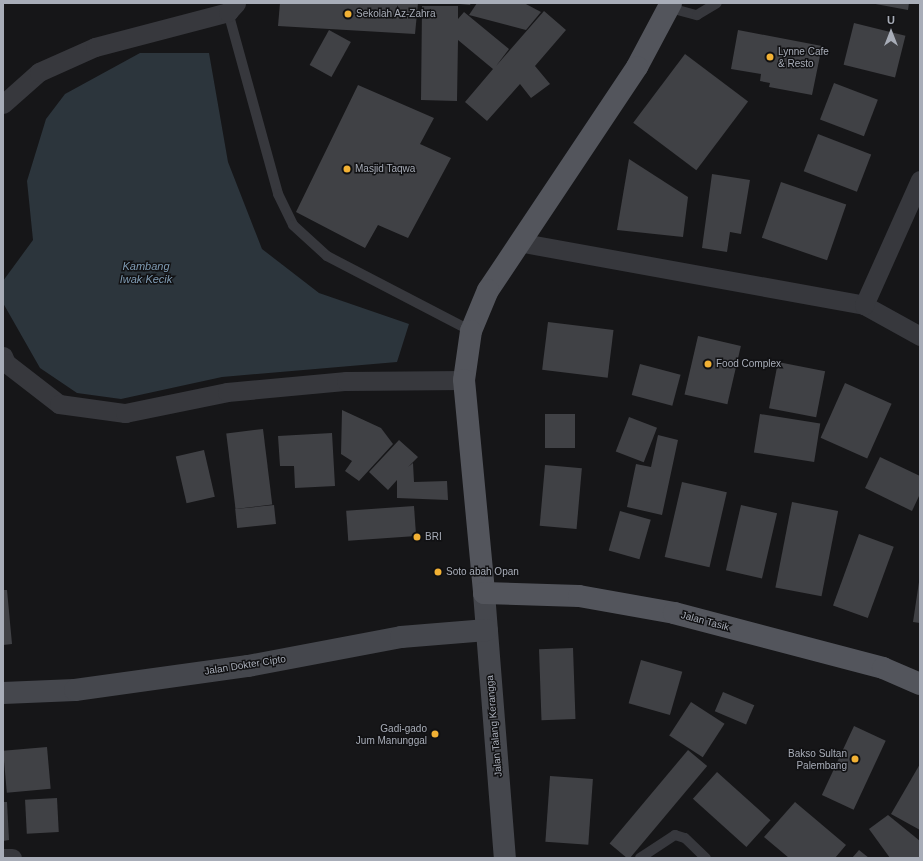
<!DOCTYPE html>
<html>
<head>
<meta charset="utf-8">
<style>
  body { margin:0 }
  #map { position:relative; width:923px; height:861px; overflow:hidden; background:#161618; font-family:Helvetica,sans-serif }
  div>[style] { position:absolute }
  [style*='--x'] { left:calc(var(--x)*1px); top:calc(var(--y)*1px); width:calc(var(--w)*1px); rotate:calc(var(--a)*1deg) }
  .water>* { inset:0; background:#2c353c }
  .building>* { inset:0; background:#404145; transform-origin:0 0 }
  .lane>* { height:10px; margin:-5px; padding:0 5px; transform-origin:5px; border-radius:5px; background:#37383d }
  .street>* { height:19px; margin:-9.5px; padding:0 9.5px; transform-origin:9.5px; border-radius:9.5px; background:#37383d }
  .secondary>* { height:22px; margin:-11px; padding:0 11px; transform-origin:11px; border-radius:11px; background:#45474d }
  .primary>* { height:22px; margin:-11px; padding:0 11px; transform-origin:11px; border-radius:11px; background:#53555c }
  .dots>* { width:11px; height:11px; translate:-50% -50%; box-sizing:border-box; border:2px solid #111113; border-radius:50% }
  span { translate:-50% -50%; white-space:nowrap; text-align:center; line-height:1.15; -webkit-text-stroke:3px #111113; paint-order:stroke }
  .poi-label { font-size:10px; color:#a8adb8 }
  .left { translate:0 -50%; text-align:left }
  .right { translate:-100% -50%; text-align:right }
  .street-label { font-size:10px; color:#a8adb8 }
  .water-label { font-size:11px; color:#7f9bb3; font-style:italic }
  .frame { position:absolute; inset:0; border:4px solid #a8adb8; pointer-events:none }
  .north { position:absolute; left:871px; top:12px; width:40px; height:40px; -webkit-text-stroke:3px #111113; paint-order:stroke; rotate:0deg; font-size:11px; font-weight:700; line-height:16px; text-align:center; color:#a8adb8 }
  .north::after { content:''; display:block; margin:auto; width:14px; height:18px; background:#a8adb8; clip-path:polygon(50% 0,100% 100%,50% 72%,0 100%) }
</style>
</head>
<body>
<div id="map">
  <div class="water">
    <div style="clip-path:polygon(140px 53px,209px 53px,228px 162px,262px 249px,319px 293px,409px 324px,397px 362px,222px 377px,121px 399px,77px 393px,40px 368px,3px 303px,3px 281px,33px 240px,27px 181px,46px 119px,65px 94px)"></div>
  </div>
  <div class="building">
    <div style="clip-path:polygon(280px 3px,418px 3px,415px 34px,278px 26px)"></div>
    <div style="clip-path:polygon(449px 3px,471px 3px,470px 5px)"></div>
    <div style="clip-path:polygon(477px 3px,524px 3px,541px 12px,526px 30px,469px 15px)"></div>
    <div style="clip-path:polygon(870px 3px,909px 3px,908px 10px)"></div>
    <div style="clip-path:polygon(422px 6px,458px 6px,458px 19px,464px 12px,509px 49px,496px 66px,544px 11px,566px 30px,535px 66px,550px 84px,531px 98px,520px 84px,487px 121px,465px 102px,493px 69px,458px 40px,457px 101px,421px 100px)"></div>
    <div style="left:854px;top:23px;width:53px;height:43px;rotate:14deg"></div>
    <div style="left:329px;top:30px;width:25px;height:40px;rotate:29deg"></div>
    <div style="clip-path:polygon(738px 30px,822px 46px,812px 95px,769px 87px,770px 83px,760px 81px,761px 74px,731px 69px)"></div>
    <div style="left:685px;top:54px;width:79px;height:86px;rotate:37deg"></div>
    <div style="left:834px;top:83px;width:47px;height:39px;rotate:21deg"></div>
    <div style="clip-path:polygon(358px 85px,434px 118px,420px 144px,451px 158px,408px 238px,378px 225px,365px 248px,296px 212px)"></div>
    <div style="left:818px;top:134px;width:57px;height:40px;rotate:21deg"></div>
    <div style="clip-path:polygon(629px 159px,688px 197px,683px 237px,617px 230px)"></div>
    <div style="clip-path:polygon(712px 174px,750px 180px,741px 234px,730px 232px,727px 252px,702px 248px)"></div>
    <div style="left:781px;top:182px;width:69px;height:59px;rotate:19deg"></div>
    <div style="left:548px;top:322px;width:66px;height:48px;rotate:7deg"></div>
    <div style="left:698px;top:336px;width:44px;height:60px;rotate:13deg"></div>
    <div style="left:778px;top:362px;width:48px;height:47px;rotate:11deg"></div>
    <div style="left:640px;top:364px;width:42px;height:32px;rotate:15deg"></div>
    <div style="left:845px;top:383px;width:51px;height:60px;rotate:24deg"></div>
    <div style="clip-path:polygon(342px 410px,381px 428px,393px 444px,359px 481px,345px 471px,352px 461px,341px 454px)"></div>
    <div style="left:545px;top:414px;width:30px;height:34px"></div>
    <div style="left:760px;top:414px;width:61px;height:39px;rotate:9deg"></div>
    <div style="left:629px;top:417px;width:30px;height:37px;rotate:21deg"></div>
    <div style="left:263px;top:429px;width:76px;height:37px;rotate:83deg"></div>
    <div style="clip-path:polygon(332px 433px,335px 486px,295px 488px,294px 466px,280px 466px,278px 436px)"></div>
    <div style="clip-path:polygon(658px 435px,678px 440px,662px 515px,627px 507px,636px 464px,651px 467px)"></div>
    <div style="clip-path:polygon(399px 440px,418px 457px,408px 467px,413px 463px,414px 482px,447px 481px,448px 500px,397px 498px,397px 480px,388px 490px,369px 472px)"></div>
    <div style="left:204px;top:450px;width:48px;height:29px;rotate:77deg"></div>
    <div style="clip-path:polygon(880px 457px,920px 476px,920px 494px,912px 511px,865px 488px)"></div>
    <div style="left:545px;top:465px;width:37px;height:61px;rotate:5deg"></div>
    <div style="left:682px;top:482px;width:46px;height:77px;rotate:13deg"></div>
    <div style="left:792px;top:502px;width:47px;height:87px;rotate:11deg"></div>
    <div style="left:274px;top:505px;width:19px;height:39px;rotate:84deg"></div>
    <div style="left:741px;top:505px;width:37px;height:67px;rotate:13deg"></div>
    <div style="left:414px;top:506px;width:30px;height:68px;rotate:86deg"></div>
    <div style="left:620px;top:511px;width:32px;height:41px;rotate:16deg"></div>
    <div style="left:859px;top:534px;width:37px;height:76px;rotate:20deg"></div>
    <div style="clip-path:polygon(919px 582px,920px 582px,920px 623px,913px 622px)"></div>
    <div style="clip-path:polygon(3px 590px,7px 590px,12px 644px,3px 645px)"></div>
    <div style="left:573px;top:648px;width:71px;height:34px;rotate:88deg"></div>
    <div style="left:641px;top:660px;width:43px;height:45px;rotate:16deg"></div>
    <div style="left:723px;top:692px;width:34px;height:21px;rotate:23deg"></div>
    <div style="left:691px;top:702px;width:40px;height:40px;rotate:33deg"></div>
    <div style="left:854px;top:726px;width:35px;height:76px;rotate:25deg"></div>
    <div style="left:47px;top:747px;width:42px;height:44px;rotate:85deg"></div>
    <div style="left:688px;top:750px;width:25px;height:122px;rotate:40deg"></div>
    <div style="clip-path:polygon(920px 764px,920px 830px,891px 814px)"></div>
    <div style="left:717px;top:772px;width:72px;height:36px;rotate:42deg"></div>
    <div style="left:550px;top:776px;width:43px;height:66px;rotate:4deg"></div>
    <div style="left:57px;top:798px;width:34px;height:32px;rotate:87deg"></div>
    <div style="clip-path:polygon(3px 802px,7px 802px,9px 840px,3px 841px)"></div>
    <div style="clip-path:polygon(795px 802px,846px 845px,835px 858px,789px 858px,764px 837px)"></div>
    <div style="clip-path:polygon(888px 815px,920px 841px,920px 858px,890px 858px,869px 829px)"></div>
    <div style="clip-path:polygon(859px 850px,869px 858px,852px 858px)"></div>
  </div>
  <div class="lane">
    <div style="--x:670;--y:8;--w:28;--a:15"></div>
    <div style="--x:697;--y:15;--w:23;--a:-31"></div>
    <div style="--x:228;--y:12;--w:189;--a:74.6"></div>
    <div style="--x:278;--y:194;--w:34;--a:64"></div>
    <div style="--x:293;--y:225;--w:46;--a:42.4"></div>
    <div style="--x:327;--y:256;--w:162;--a:27.5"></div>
    <div style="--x:640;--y:858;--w:42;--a:-33.3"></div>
    <div style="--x:675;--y:835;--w:10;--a:17"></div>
    <div style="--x:685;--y:838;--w:29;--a:44"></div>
  </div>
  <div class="street">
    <div style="--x:3;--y:104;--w:48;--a:-41.6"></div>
    <div style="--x:39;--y:72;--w:61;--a:-24.1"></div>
    <div style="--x:95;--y:47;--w:138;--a:-14.7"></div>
    <div style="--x:228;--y:12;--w:12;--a:-48"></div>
    <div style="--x:518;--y:242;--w:352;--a:10.3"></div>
    <div style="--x:864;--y:305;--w:64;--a:29"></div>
    <div style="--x:864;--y:305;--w:137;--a:-65.9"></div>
    <div style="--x:3;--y:356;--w:8;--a:67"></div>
    <div style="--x:6;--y:363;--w:67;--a:37.7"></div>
    <div style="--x:59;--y:404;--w:67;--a:7.8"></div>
    <div style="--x:125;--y:413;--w:104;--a:-11.6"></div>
    <div style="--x:227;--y:392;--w:120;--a:-5.3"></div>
    <div style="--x:346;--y:381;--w:118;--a:-0.5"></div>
    <div style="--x:3;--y:858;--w:9;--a:0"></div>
  </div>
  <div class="secondary">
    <div style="--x:484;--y:593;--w:266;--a:85.5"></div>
    <div style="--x:3;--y:693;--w:72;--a:-2.4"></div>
    <div style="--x:75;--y:690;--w:175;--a:-7.9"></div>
    <div style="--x:248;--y:666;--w:156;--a:-10.7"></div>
    <div style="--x:401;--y:637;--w:86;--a:-4.7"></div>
  </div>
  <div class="primary">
    <div style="--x:671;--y:3;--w:72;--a:118"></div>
    <div style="--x:637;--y:67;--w:268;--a:123.7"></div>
    <div style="--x:488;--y:290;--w:44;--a:112.5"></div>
    <div style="--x:471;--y:331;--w:49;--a:98.1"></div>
    <div style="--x:464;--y:380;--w:214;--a:84.6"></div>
    <div style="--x:484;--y:593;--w:95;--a:1.8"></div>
    <div style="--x:579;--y:596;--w:97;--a:10.1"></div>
    <div style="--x:674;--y:613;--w:216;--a:14.7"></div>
    <div style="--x:883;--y:668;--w:40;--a:23.4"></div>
  </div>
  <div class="dots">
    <div style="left:348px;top:14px;background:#f2b134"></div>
    <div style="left:770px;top:57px;background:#f2b134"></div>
    <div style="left:347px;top:169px;background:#f2b134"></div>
    <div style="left:708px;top:364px;background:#f2b134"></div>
    <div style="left:417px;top:537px;background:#f2b134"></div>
    <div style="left:438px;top:572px;background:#f2b134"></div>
    <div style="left:435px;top:734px;background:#f2b134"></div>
    <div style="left:855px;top:759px;background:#f2b134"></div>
  </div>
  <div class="poi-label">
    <span class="left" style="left:356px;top:14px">Sekolah Az-Zahra</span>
    <span class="left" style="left:778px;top:57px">Lynne Cafe<br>&amp; Resto</span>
    <span class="left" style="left:355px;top:169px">Masjid Taqwa</span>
    <span class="left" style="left:716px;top:364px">Food Complex</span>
    <span class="left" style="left:425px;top:537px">BRI</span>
    <span class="left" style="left:446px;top:572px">Soto abah Opan</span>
    <span class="right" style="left:427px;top:734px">Gadi-gado<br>Jum Manunggal</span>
    <span class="right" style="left:847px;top:759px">Bakso Sultan<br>Palembang</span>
  </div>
  <div class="street-label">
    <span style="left:705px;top:621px;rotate:15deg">Jalan Tasik</span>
    <span style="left:245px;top:665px;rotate:-9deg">Jalan Dokter Cipto</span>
    <span style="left:494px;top:726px;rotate:-95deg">Jalan Talang Kerangga</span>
  </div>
  <div class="water-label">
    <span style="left:146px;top:273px">Kambang<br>Iwak Kecik</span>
  </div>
  <div class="frame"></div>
  <div class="north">U</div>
</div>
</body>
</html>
